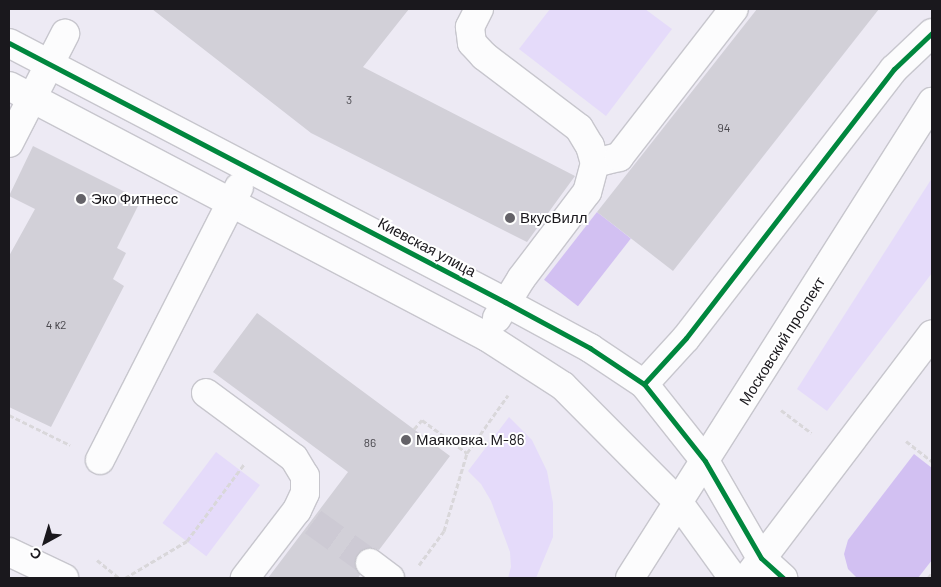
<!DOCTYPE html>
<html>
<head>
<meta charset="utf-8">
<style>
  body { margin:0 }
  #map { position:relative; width:941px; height:587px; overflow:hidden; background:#edeaf4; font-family:Barlow,sans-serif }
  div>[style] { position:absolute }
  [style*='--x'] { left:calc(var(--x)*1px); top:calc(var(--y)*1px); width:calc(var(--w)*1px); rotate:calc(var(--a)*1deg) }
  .green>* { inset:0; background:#e5dbfa; transform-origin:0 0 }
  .forest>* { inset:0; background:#d2c0f2; transform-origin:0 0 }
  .building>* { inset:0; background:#d2d0d8 }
  .minor-tunnel>* { height:28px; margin-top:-14px; transform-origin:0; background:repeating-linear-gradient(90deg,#cdcad4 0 28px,transparent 0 42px) }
  .path>* { height:3px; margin-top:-1.5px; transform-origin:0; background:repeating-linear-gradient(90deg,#d9d7da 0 5px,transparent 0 7.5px) }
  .roads { filter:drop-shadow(1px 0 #c7c6cd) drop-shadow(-1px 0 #c7c6cd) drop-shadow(0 1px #c7c6cd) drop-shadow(0 -1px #c7c6cd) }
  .minor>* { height:28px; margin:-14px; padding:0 14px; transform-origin:14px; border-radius:14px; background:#fcfcfd }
  .major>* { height:28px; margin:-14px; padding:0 14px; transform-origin:14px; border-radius:14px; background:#fcfcfd }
  .cycleway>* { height:5px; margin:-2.5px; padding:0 2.5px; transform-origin:2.5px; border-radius:2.5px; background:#00873e }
  .dots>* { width:14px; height:14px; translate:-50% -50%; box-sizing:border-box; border:2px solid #fff; border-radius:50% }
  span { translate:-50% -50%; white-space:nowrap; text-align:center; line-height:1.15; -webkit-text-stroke:4px #fff; paint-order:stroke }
  .number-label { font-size:12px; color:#49474d }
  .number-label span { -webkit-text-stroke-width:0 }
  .poi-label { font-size:15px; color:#1a181d }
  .left { translate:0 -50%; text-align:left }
  .street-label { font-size:15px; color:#1a181d }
  .frame { position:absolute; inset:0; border:10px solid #1a181d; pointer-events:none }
  .north { position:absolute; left:20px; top:517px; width:50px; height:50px; -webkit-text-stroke:4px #fff; paint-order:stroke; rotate:219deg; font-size:14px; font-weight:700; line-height:20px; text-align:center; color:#1a181d }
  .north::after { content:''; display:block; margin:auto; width:18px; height:22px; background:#1a181d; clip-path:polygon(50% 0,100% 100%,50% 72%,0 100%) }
</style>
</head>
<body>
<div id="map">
  <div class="green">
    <div style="clip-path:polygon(550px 9px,645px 9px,672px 29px,606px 116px,519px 49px)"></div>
    <div style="clip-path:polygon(932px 178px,932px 273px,827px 411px,797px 389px)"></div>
    <div style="clip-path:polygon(509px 417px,532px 440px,547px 471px,553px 503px,553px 537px,536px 578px,508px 578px,511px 567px,510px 552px,491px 501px,481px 484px,468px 471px)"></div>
    <div style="left:216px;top:452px;width:55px;height:89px;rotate:37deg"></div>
  </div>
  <div class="forest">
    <div style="left:597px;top:212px;width:43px;height:86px;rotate:38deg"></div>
    <div style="clip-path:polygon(914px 454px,932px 468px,932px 560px,918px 578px,857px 578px,848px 569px,844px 554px,848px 540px)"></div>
  </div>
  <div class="building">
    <div style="clip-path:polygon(152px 9px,409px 9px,363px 67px,575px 176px,527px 242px,311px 133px)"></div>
    <div style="clip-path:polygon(757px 9px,879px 9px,673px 271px,597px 212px)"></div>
    <div style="clip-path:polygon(33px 146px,141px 200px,117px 248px,126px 253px,113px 279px,124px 286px,51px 427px,9px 407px,9px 256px,35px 209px,9px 196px)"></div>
    <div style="clip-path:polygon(257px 313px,450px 456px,379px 550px,371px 547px,358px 553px,354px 562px,360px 575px,358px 578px,268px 578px,348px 472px,213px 372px)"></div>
  </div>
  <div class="minor-tunnel">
    <div style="--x:313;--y:522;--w:70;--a:35.7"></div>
  </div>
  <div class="path">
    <div style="--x:781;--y:410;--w:38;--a:37"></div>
    <div style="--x:9;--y:415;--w:68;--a:26.2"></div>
    <div style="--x:414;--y:429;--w:12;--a:-48"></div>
    <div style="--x:422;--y:420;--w:56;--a:36.3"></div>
    <div style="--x:906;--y:441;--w:33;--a:38"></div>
    <div style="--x:97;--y:560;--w:28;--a:39"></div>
    <div style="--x:419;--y:565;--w:42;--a:-53.7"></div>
    <div style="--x:444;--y:531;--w:81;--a:-73.6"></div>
    <div style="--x:467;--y:453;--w:71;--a:-54.7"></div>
    <div style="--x:125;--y:578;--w:72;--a:-30.8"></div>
    <div style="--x:187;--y:541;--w:97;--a:-53.4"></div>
    <div style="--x:928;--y:578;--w:6;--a:-51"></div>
  </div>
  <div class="roads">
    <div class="minor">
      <div style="--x:479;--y:9;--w:20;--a:117"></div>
      <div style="--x:470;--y:27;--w:16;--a:83"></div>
      <div style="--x:472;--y:43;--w:18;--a:47"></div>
      <div style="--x:484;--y:56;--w:119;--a:37.2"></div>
      <div style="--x:579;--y:128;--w:21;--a:59"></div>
      <div style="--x:590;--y:146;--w:18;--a:74"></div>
      <div style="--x:595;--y:163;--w:30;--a:105"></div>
      <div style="--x:587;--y:192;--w:109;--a:127.2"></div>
      <div style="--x:521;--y:279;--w:46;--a:121.6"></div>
      <div style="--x:9;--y:43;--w:560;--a:27.57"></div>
      <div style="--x:505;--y:302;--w:97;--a:28.4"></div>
      <div style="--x:590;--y:348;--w:65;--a:33.7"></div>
      <div style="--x:644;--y:384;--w:98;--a:51.6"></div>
      <div style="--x:705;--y:461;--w:112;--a:60"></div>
      <div style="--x:761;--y:558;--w:30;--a:42"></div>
      <div style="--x:9;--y:86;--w:540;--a:27.7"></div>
      <div style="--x:487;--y:337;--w:90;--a:32.8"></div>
      <div style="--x:563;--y:386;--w:165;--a:45.2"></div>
      <div style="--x:679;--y:503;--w:92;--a:54.2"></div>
      <div style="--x:9;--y:143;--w:123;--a:-62.8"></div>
      <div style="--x:595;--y:163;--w:25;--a:-14"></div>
      <div style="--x:619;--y:157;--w:187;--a:-52.2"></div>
      <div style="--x:644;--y:384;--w:62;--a:-47.6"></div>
      <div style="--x:686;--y:338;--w:340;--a:-52.3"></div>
      <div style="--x:894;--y:69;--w:52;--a:-43.5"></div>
      <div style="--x:206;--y:393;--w:109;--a:36.5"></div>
      <div style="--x:294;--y:458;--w:21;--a:59"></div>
      <div style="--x:305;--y:476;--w:17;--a:90"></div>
      <div style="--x:305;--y:493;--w:19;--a:115"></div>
      <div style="--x:297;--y:510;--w:86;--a:127.4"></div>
      <div style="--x:100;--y:460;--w:306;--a:-63"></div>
      <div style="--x:9;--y:552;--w:61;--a:25.3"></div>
      <div style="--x:370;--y:563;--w:25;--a:37"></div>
    </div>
    <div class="major">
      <div style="--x:630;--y:578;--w:564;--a:-57.61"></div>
      <div style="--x:747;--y:578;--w:306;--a:-52.8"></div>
    </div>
  </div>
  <div class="cycleway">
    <div style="--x:9;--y:43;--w:560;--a:27.57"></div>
    <div style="--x:505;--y:302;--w:97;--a:28.4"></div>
    <div style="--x:590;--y:348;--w:65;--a:33.7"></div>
    <div style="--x:644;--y:384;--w:98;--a:51.6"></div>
    <div style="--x:705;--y:461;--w:112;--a:60"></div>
    <div style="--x:761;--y:558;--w:30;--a:42"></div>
    <div style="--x:644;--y:384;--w:62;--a:-47.6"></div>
    <div style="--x:686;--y:338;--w:340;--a:-52.3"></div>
    <div style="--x:894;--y:69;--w:52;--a:-43.5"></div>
  </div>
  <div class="dots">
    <div style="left:81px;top:199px;background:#646268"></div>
    <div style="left:510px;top:218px;background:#646268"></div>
    <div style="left:406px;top:440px;background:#646268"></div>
  </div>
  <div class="number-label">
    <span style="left:349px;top:100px">3</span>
    <span style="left:724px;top:128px">94</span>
    <span style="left:56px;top:325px">4 к2</span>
    <span style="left:370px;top:443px">86</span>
  </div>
  <div class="poi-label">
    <span class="left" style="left:91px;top:199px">Эко Фитнесс</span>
    <span class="left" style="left:520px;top:218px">ВкусВилл</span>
    <span class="left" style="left:416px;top:440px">Маяковка. М-86</span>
  </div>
  <div class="street-label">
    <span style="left:427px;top:247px;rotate:28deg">Киевская улица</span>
    <span style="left:782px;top:341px;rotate:-58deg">Московский проспект</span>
  </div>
  <div class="frame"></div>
  <div class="north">С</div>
</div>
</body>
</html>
